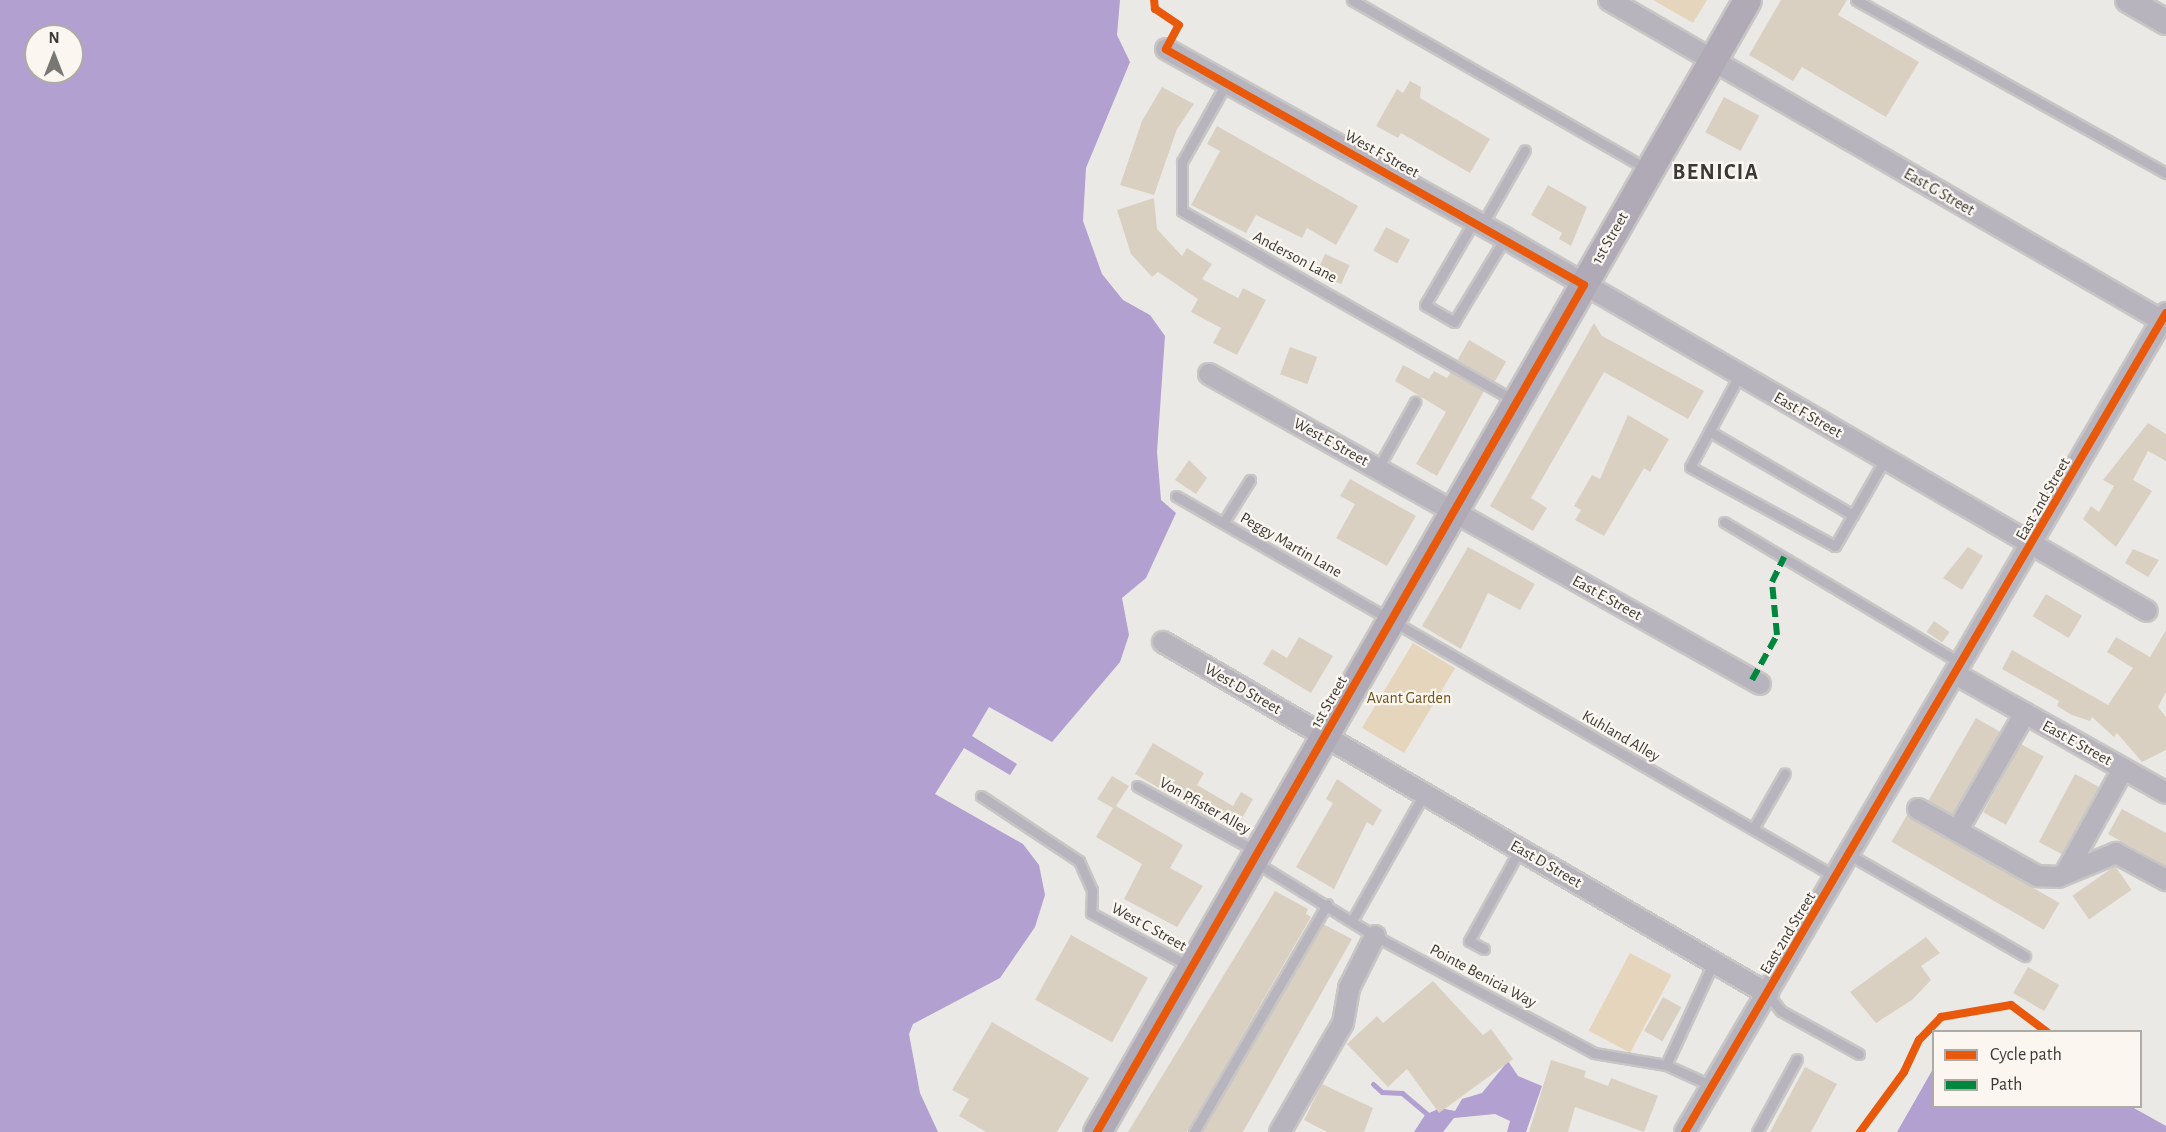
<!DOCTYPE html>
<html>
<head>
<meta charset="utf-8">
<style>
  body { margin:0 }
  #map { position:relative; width:2166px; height:1132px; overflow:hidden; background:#ebe9e6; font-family:"Alegreya Sans",sans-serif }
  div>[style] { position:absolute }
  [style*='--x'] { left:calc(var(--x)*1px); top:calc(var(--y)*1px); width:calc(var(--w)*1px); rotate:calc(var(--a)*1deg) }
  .green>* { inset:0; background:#e5d5bc; transform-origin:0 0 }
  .water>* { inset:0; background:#b2a0d0 }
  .stream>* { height:5px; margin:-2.5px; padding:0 2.5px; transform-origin:2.5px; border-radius:2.5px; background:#b2a0d0 }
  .building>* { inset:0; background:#dad0c1; transform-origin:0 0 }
  .roads { filter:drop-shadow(2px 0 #c7c6c4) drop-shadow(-2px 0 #c7c6c4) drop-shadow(0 2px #c7c6c4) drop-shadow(0 -2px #c7c6c4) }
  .service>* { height:9px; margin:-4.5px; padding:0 4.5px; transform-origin:4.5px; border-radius:4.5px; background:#b8b4be }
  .minor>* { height:20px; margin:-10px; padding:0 10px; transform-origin:10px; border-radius:10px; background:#b8b4be }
  .tertiary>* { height:24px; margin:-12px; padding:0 12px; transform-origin:12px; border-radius:12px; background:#b8b4be }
  .secondary>* { height:27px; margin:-13.5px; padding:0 13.5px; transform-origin:13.5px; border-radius:13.5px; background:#afaab6 }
  .quiet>* { height:6px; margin-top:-3px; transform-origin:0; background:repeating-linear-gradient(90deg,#00873e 0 12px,transparent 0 18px) }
  .cycleway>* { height:8px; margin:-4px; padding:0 4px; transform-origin:4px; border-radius:4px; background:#e8590c }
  span { translate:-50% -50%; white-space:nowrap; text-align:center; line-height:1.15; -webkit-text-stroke:4.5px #fbf7f0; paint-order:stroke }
  .street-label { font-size:16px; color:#3b3936 }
  .park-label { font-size:16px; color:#70521c }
  .district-label { font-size:22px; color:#3b3936; font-weight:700; letter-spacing:1.5px }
  .legend { position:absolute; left:1932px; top:1030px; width:210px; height:78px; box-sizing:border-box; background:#fbf7f0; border:2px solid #aeaba6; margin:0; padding:8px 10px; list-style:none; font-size:18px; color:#3b3936 }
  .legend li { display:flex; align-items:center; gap:12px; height:30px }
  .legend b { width:30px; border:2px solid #aeaba6 }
  .north { position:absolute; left:24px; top:24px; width:60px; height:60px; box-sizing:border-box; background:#fbf7f0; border:2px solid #aeaba6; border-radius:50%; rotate:0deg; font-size:16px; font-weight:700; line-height:24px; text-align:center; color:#3b3936 }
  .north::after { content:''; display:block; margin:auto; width:21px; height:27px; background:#797774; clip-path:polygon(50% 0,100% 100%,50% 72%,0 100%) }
</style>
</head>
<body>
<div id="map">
  <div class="green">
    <div style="clip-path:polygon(1653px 0,1707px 0,1693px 23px)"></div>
    <div style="left:1413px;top:643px;width:49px;height:99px;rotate:31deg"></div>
    <div style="left:1630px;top:953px;width:47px;height:88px;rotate:28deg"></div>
  </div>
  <div class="water">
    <div style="clip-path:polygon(evenodd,0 0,1120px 0,1117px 35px,1130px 62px,1086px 168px,1083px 221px,1102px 274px,1123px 300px,1150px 315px,1165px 336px,1157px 452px,1161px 500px,1176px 513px,1146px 578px,1122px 598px,1129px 635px,1120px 662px,1052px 742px,989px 707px,972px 736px,1017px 764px,1010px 775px,964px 748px,935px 794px,1023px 844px,1039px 865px,1045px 895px,1035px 927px,1000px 978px,913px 1024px,909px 1034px,920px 1093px,938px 1132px,0 1132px,0 0,36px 36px,72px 36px,72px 72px,36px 72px,36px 36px)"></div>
    <div style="clip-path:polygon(1508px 1061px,1518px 1076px,1542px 1086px,1526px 1132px,1507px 1132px,1510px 1121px,1495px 1114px,1454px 1118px,1443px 1132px,1414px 1132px,1425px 1115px,1440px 1108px,1455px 1111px,1462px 1099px,1482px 1093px)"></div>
    <div style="clip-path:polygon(1933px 1069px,1934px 1106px,2132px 1107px,2166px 1126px,2166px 1132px,1897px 1132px)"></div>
  </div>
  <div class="stream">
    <div style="--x:1373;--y:1084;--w:12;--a:42"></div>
    <div style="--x:1382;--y:1092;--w:20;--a:3"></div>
    <div style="--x:1402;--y:1093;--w:34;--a:40"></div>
  </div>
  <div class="building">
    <div style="clip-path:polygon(1781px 0,1847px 0,1838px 15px,1919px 62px,1886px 117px,1802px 67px,1793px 81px,1749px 55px)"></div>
    <div style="clip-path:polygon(1410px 81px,1421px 87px,1420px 98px,1490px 139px,1470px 173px,1401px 133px,1398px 138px,1376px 126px,1397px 89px,1403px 93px)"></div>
    <div style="clip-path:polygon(1162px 87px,1194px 104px,1177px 129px,1154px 195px,1120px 185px,1142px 121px)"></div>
    <div style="left:1724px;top:97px;width:40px;height:40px;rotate:28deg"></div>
    <div style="clip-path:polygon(1217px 126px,1358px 206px,1336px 245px,1307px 228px,1302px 238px,1256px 215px,1246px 233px,1191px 205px,1220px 151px,1207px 144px)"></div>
    <div style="clip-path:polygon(1548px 185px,1587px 207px,1571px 246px,1559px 239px,1562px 233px,1531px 215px)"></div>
    <div style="clip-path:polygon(1154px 198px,1157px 229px,1182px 256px,1187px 248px,1212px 264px,1202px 279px,1238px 298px,1243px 288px,1266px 300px,1237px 355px,1213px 343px,1221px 328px,1191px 312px,1198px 299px,1158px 272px,1152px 277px,1131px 254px,1117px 210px)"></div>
    <div style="left:1386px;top:227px;width:27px;height:27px;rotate:28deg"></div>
    <div style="left:1325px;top:254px;width:27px;height:21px;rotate:24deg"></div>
    <div style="clip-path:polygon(1594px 323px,1602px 336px,1704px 391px,1688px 419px,1604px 372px,1531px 498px,1547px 508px,1533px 531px,1490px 506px)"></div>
    <div style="left:1469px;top:340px;width:43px;height:23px;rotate:30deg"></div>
    <div style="left:1290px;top:347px;width:29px;height:29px;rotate:20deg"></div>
    <div style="clip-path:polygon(1403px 365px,1429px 379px,1434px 371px,1447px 378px,1451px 372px,1484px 391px,1437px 476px,1416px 464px,1446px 412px,1395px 381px)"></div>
    <div style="clip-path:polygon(1628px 415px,1669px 439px,1650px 472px,1644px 468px,1604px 536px,1575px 520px,1581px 510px,1574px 506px,1592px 475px,1600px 479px)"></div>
    <div style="clip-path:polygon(2148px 423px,2166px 434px,2166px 461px,2148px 451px,2133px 480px,2152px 491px,2116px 547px,2083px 519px,2091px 506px,2099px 512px,2114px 486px,2103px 480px)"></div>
    <div style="clip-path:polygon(1189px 460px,1207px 478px,1196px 494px,1175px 480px)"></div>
    <div style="clip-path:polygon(1350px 479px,1416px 516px,1387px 566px,1336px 538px,1355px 504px,1340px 496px)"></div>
    <div style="clip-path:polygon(1468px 547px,1535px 584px,1520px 610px,1488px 593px,1461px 649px,1422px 626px)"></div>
    <div style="clip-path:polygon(1968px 547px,1983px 556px,1962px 590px,1943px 578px)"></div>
    <div style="clip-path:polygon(2133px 549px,2159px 560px,2148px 577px,2125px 563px)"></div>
    <div style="left:2046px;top:594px;width:42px;height:26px;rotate:31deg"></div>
    <div style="left:1934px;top:621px;width:19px;height:13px;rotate:35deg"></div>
    <div style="clip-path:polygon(2166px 630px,2166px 692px,2158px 707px,2166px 717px,2166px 750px,2142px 762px,2117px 733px,2114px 737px,2092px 717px,2090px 721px,2072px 715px,2057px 706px,2059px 701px,2002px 669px,2012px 650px,2108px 705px,2133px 668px,2107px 652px,2116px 637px,2150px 657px)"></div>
    <div style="clip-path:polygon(1299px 637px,1333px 656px,1311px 693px,1263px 664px,1272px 649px,1287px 658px)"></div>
    <div style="left:1976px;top:718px;width:28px;height:96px;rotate:30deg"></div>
    <div style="clip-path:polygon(1153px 743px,1204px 773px,1197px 785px,1233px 806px,1241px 792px,1253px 799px,1238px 825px,1218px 814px,1214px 820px,1135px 774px)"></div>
    <div style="left:2021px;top:744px;width:26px;height:78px;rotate:29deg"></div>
    <div style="left:2075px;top:774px;width:27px;height:77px;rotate:28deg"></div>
    <div style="clip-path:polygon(1112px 776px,1129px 786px,1116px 806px,1183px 845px,1170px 868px,1203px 886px,1177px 927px,1124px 899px,1142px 864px,1096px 837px,1113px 808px,1097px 799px)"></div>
    <div style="clip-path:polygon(1337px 779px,1382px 810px,1373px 826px,1367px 822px,1334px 889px,1296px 867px,1333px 803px,1326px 799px)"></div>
    <div style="clip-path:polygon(2122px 809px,2166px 833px,2166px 866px,2108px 834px)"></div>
    <div style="left:1907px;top:815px;width:176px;height:31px;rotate:30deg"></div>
    <div style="left:2115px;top:866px;width:29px;height:52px;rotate:55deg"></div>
    <div style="clip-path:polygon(1275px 891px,1308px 909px,1306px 914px,1311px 917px,1187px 1132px,1128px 1132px)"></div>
    <div style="clip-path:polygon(1323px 924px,1352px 939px,1243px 1132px,1202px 1132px)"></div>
    <div style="left:1071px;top:935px;width:88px;height:74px;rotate:29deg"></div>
    <div style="clip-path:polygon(1926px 937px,1940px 953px,1921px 966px,1931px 980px,1912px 1000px,1876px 1023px,1850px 992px)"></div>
    <div style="left:2028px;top:967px;width:36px;height:30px;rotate:30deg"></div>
    <div style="clip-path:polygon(1433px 981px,1483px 1035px,1491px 1029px,1513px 1059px,1439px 1113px,1407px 1069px,1388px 1087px,1347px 1044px,1377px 1016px,1383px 1023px)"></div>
    <div style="left:1663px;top:997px;width:21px;height:39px;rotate:29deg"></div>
    <div style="clip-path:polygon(992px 1022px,1089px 1078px,1057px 1132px,986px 1132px,959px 1116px,969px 1099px,952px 1090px)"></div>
    <div style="clip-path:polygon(1551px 1060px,1586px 1071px,1584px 1077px,1608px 1086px,1611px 1078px,1658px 1096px,1644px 1132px,1575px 1107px,1568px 1132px,1529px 1132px)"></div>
    <div style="clip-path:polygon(1805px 1067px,1837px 1084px,1811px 1132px,1770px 1132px)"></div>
    <div style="clip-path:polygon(1322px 1084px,1373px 1108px,1364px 1132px,1327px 1132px,1304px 1120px)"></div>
  </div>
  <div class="roads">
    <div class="service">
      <div style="--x:1352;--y:0;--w:340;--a:29.8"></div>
      <div style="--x:1856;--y:0;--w:355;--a:29.2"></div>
      <div style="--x:1227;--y:82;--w:92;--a:119.4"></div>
      <div style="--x:1182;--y:162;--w:49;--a:90"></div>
      <div style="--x:1182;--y:211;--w:383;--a:29.7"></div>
      <div style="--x:1474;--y:221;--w:97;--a:120.3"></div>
      <div style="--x:1425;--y:305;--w:34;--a:30"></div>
      <div style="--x:1454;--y:322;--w:98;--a:-58.7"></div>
      <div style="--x:1482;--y:225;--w:86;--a:-60.2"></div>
      <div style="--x:1739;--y:376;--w:103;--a:118.3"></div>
      <div style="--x:1690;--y:467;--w:165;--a:28.6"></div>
      <div style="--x:1835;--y:546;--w:36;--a:-60"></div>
      <div style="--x:1709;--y:431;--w:167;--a:30.3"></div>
      <div style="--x:1853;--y:515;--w:64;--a:-60.3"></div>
      <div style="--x:1378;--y:468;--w:76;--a:-60.7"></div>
      <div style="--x:1176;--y:496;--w:762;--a:30"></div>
      <div style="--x:1724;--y:522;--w:277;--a:30.8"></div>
      <div style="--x:1223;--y:523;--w:51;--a:-57.9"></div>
      <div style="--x:1137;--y:786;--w:136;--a:28.6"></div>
      <div style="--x:981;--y:796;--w:118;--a:33.6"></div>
      <div style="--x:1079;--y:861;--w:32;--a:66"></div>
      <div style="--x:1092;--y:890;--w:23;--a:92"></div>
      <div style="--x:1091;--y:913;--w:111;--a:28.4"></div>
      <div style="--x:1753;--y:829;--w:64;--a:-60.3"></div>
      <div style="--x:1850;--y:855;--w:202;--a:30"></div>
      <div style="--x:1255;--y:862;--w:141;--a:31.7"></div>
      <div style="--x:1375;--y:936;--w:248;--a:28.1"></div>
      <div style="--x:1594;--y:1053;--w:73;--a:9.5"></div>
      <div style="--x:1666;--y:1065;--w:51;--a:24.5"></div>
      <div style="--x:1353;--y:919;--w:144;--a:-60.4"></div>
      <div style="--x:1484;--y:949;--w:17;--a:-152"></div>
      <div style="--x:1469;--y:941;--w:105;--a:-61"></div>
      <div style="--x:1768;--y:994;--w:21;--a:53"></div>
      <div style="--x:1781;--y:1011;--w:89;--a:28.9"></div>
      <div style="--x:1666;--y:1065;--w:115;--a:-65.2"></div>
      <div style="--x:1194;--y:1132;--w:264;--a:-59.7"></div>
      <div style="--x:1757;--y:1132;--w:83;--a:-61.3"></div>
    </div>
    <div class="minor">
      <div style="--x:1609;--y:0;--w:644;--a:30.11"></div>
      <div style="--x:1166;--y:49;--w:388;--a:29.1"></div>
      <div style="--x:1505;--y:238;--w:742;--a:30.16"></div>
      <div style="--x:1209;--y:374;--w:632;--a:29.36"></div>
      <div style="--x:1163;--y:642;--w:700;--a:30.19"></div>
      <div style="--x:1957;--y:675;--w:240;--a:29.4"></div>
      <div style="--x:1918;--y:809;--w:137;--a:29.4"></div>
      <div style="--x:2037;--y:876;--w:21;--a:3"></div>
      <div style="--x:2058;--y:877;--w:63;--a:-22.5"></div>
      <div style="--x:2116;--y:853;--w:57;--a:28.4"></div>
      <div style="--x:1957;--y:831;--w:136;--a:-60"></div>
      <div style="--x:2066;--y:872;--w:118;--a:-61"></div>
      <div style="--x:1280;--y:1132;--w:126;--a:-60"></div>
      <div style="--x:1343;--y:1023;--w:36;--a:-80"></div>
      <div style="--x:1349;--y:988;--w:58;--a:-63.4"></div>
      <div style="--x:1685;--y:1132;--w:950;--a:-59.57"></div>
    </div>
    <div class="tertiary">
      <div style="--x:2128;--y:0;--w:44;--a:30.1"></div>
    </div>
    <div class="secondary">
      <div style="--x:1097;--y:1132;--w:1305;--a:-60.14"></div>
    </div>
  </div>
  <div class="quiet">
    <div style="--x:1752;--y:680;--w:51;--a:-60.9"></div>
    <div style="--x:1777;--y:635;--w:53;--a:-95.4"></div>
    <div style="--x:1772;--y:582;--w:28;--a:-64"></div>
  </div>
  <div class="cycleway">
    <div style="--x:1097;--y:1132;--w:977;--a:-60.1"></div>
    <div style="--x:1584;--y:285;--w:480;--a:-150.6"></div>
    <div style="--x:1166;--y:49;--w:27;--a:-62"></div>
    <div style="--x:1179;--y:25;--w:29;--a:-146"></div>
    <div style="--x:1155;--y:9;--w:9;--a:-96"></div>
    <div style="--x:1685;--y:1132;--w:950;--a:-59.57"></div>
    <div style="--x:1860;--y:1132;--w:74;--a:-53.7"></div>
    <div style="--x:1904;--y:1072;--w:35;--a:-65"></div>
    <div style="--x:1919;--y:1040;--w:32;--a:-46"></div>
    <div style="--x:1941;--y:1017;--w:71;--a:-9.7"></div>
    <div style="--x:2011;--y:1005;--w:45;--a:36.9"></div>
  </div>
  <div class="street-label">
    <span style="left:1382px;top:154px;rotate:29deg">West F Street</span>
    <span style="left:1939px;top:192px;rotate:30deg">East G Street</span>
    <span style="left:1610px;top:238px;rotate:-60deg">1st Street</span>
    <span style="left:1295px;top:257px;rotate:28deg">Anderson Lane</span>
    <span style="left:1808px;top:415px;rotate:30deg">East F Street</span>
    <span style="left:1331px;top:442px;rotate:29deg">West E Street</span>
    <span style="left:2043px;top:499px;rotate:-60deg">East 2nd Street</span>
    <span style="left:1291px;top:545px;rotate:30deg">Peggy Martin Lane</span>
    <span style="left:1607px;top:598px;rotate:29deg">East E Street</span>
    <span style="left:1243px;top:689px;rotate:30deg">West D Street</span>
    <span style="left:1329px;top:702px;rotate:-60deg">1st Street</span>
    <span style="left:1621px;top:736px;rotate:30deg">Kuhland Alley</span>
    <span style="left:2077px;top:743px;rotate:29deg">East E Street</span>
    <span style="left:1205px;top:806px;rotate:29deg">Von Pfister Alley</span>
    <span style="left:1546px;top:864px;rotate:30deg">East D Street</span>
    <span style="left:1149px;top:927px;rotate:29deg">West C Street</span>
    <span style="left:1788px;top:933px;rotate:-59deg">East 2nd Street</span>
    <span style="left:1483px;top:976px;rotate:28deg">Pointe Benicia Way</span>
  </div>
  <div class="park-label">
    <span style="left:1409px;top:698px">Avant Garden</span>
  </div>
  <div class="district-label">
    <span style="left:1716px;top:173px">BENICIA</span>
  </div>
  <ul class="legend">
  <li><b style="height:8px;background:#e8590c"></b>Cycle path</li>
  <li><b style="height:8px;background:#00873e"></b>Path</li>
  </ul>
  <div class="north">N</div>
</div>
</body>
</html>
